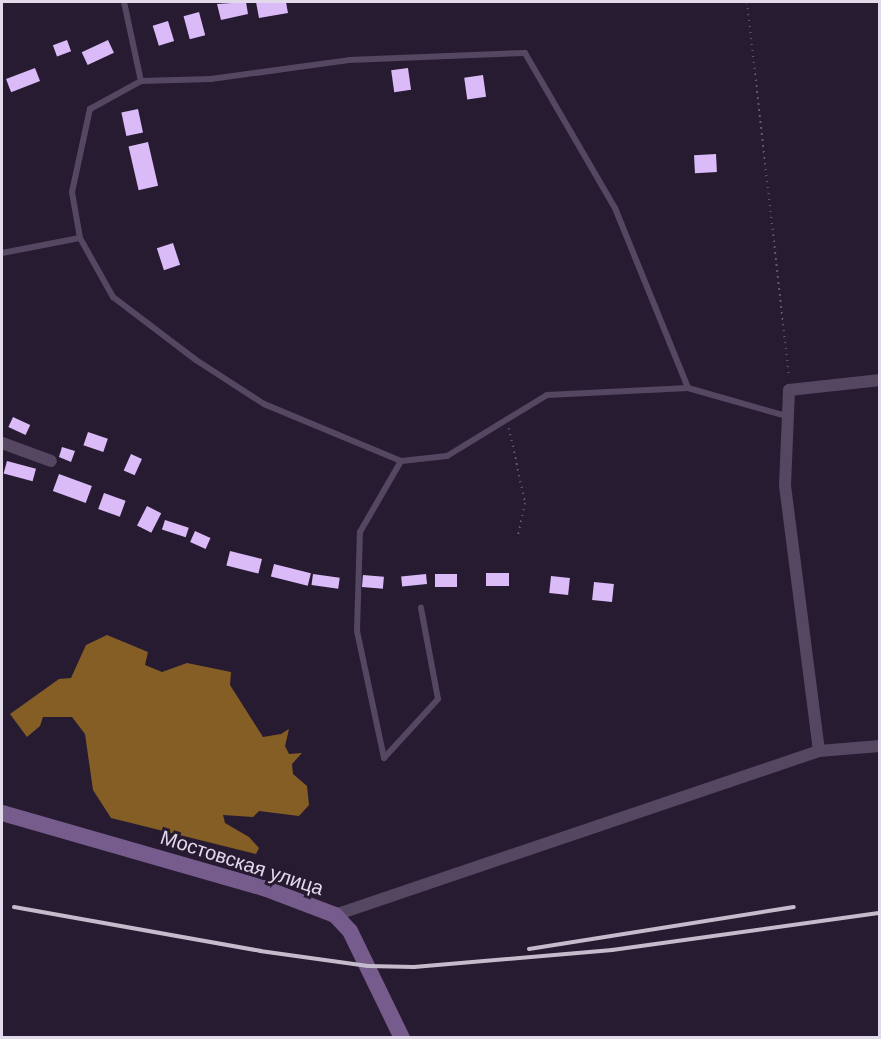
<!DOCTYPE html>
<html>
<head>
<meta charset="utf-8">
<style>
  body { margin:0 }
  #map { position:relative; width:881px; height:1039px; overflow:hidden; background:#271b32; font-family:Helvetica,sans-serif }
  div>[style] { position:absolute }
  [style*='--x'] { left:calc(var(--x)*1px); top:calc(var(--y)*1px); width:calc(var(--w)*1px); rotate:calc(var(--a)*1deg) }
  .water>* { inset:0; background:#855e25 }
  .building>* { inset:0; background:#dabaf7; transform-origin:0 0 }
  .path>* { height:2px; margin-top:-1px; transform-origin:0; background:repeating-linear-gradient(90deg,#62586c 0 1.5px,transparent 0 6px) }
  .lane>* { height:6px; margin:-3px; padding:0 3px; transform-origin:3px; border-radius:3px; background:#554761 }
  .street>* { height:12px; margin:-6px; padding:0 6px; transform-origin:6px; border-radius:6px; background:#554761 }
  .secondary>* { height:16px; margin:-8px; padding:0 8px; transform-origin:8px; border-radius:8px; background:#765c8c }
  .rail>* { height:4px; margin:-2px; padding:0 2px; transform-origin:2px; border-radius:2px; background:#c4bbcc }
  span { translate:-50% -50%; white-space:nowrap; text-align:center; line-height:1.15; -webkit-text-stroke:6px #271b32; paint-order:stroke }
  .street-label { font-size:20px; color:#e2daea }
  .frame { position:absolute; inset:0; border:3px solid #e2daea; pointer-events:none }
</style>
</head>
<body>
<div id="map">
  <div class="water">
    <div style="clip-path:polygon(107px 635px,148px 652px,145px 665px,162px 672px,187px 663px,231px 672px,230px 685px,263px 737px,281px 734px,289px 729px,285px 746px,289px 754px,302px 753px,292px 764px,293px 774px,307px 786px,309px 805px,299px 816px,259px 811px,253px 817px,223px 815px,225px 823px,249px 837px,259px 848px,256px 854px,111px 818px,93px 790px,85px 734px,72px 717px,43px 717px,40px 726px,27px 737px,10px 714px,59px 679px,71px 678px,86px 645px)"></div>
  </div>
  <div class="building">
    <div style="clip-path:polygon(246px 2px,248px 14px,221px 20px,217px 4px)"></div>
    <div style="clip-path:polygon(256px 2px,286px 2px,288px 13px,259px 18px)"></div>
    <div style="left:199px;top:12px;width:24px;height:16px;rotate:75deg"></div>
    <div style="left:168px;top:21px;width:21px;height:16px;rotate:73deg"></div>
    <div style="left:67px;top:40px;width:12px;height:15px;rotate:70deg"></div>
    <div style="left:108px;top:40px;width:14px;height:29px;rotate:65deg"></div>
    <div style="left:35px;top:68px;width:14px;height:31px;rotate:69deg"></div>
    <div style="left:408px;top:68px;width:22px;height:17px;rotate:82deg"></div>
    <div style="left:483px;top:75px;width:22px;height:19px;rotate:82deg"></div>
    <div style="left:138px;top:109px;width:24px;height:17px;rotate:78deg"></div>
    <div style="left:148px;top:142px;width:45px;height:20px;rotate:77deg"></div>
    <div style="left:716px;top:154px;width:18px;height:22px;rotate:87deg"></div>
    <div style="left:173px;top:243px;width:23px;height:17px;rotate:72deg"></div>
    <div style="left:13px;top:417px;width:19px;height:11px;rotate:25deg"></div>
    <div style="left:88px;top:432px;width:21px;height:14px;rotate:19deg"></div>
    <div style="clip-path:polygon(62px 447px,75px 451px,71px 462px,59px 457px)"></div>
    <div style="left:131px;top:454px;width:12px;height:18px;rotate:24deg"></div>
    <div style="left:7px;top:461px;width:30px;height:13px;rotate:15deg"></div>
    <div style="left:59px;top:474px;width:35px;height:18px;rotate:20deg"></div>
    <div style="left:104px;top:493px;width:23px;height:17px;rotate:20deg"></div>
    <div style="left:147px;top:506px;width:16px;height:22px;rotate:27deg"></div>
    <div style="left:165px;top:520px;width:25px;height:10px;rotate:18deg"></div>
    <div style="left:195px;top:531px;width:17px;height:12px;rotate:24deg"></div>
    <div style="left:230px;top:551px;width:33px;height:15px;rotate:14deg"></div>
    <div style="left:274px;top:564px;width:38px;height:13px;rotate:14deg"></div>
    <div style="left:486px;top:573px;width:23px;height:13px"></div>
    <div style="left:313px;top:574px;width:27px;height:11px;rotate:8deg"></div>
    <div style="left:426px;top:574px;width:10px;height:25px;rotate:84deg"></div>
    <div style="left:435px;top:574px;width:22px;height:13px"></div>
    <div style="left:363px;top:575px;width:21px;height:12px;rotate:5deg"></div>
    <div style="left:551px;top:576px;width:19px;height:17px;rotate:6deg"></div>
    <div style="left:594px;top:582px;width:20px;height:18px;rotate:6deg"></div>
  </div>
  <div class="path">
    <div style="--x:747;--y:2;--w:378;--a:83.6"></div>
    <div style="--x:509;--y:428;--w:77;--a:78"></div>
    <div style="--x:525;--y:503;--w:33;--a:102"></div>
  </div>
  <div class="lane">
    <div style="--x:124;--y:2;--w:81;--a:77.9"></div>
    <div style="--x:2;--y:253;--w:79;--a:-10.9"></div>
    <div style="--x:688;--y:388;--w:141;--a:177.2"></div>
    <div style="--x:547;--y:395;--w:117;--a:148.6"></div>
    <div style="--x:447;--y:456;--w:46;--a:173.8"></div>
    <div style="--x:401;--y:461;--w:148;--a:-157.4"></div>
    <div style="--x:264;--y:404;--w:81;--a:-147.1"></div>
    <div style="--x:196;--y:360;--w:104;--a:-142.8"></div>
    <div style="--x:113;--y:297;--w:68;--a:-119.2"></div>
    <div style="--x:80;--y:238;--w:47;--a:-99.9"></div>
    <div style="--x:72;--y:192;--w:85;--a:-77.8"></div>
    <div style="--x:90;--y:109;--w:58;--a:-28.8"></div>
    <div style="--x:141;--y:81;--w:70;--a:-1.6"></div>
    <div style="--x:211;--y:79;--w:139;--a:-7.8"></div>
    <div style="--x:349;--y:60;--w:176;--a:-2.3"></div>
    <div style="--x:525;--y:53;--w:179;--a:59.9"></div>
    <div style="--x:615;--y:208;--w:194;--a:67.9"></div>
    <div style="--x:688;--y:388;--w:102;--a:15.9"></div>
    <div style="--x:384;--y:758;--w:130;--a:-102"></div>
    <div style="--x:357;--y:631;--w:99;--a:-88.3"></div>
    <div style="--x:360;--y:532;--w:82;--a:-60"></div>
    <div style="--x:384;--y:758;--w:80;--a:-47.5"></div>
    <div style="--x:438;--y:699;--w:93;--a:-100.6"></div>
  </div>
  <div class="street">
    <div style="--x:2;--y:443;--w:52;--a:20.2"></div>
    <div style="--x:819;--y:751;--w:61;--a:-4.7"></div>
    <div style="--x:335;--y:915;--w:511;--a:-18.72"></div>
    <div style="--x:819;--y:751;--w:267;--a:-97.3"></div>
    <div style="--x:785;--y:486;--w:96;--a:-87.6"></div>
    <div style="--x:789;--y:390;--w:92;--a:-6.3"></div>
  </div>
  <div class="secondary">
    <div style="--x:2;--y:813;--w:273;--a:16"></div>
    <div style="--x:264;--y:888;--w:76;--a:20.8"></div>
    <div style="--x:335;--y:915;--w:22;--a:47"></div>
    <div style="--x:350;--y:931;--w:119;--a:64.1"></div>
  </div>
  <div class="rail">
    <div style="--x:14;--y:907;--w:250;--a:10.1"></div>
    <div style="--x:260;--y:951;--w:109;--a:7.9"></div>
    <div style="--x:368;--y:966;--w:46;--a:1.2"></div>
    <div style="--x:414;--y:967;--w:199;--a:-4.9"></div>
    <div style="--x:612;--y:950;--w:271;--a:-7.9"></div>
    <div style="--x:529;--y:949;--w:268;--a:-9"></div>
  </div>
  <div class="street-label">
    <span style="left:242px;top:863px;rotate:18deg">Мостовская улица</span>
  </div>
  <div class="frame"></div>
</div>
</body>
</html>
